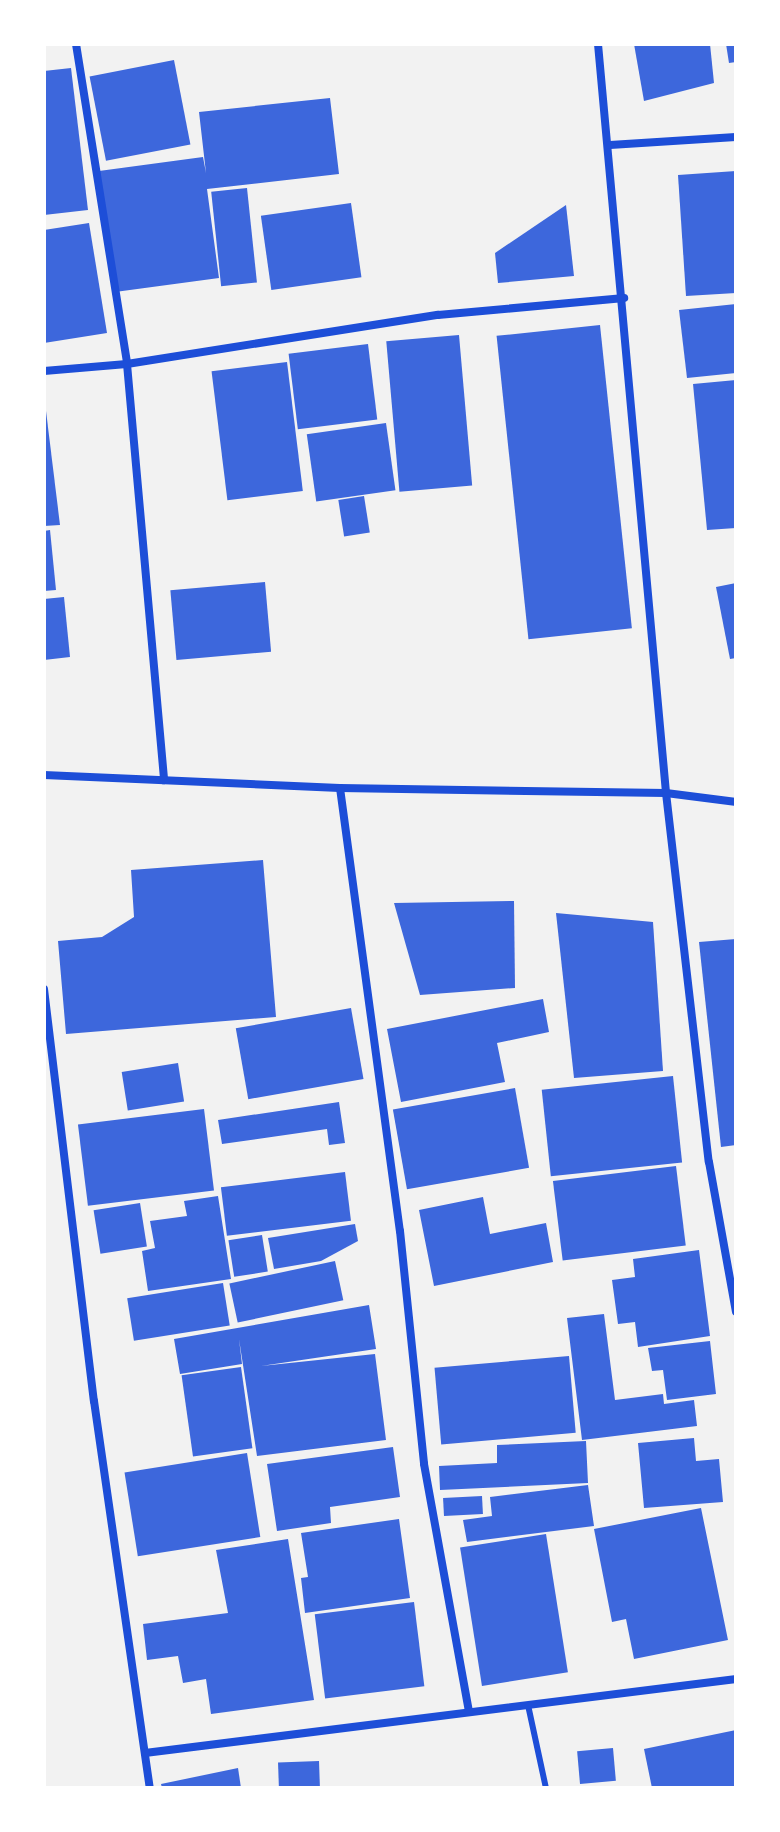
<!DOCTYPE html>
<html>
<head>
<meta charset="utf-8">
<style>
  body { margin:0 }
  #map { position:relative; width:780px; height:1832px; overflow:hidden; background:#f2f2f2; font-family:"Nunito Sans",sans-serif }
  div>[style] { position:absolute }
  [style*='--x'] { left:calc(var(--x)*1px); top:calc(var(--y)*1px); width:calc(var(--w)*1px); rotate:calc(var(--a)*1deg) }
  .building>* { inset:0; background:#3d67dc; transform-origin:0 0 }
  .service>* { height:6px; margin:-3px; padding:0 3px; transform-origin:3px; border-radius:3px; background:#1d4ed8 }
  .minor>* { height:8px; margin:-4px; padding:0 4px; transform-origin:4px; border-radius:4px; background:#1d4ed8 }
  span { translate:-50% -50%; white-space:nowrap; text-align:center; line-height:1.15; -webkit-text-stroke:7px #fff; paint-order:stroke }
  .frame { position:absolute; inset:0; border:46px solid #fff; pointer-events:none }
</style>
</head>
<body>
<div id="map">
  <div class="building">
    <div style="clip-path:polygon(634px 44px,710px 44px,714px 83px,644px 101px)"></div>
    <div style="clip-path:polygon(726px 44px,736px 44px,736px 62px,729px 63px)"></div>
    <div style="left:174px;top:60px;width:86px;height:86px;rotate:79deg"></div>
    <div style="clip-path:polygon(71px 68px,88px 210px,44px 215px,44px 71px)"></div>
    <div style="clip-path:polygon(330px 98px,339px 174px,207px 189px,219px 278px,115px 292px,99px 171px,203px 157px,206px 173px,199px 112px)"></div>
    <div style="clip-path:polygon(736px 171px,736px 293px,686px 296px,678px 175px)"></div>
    <div style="left:247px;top:188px;width:95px;height:36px;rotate:84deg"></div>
    <div style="left:351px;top:203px;width:75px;height:91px;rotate:82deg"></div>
    <div style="clip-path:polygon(566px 205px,574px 276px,498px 283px,495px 253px)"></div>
    <div style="clip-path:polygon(89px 223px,107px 333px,44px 343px,44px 230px)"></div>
    <div style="clip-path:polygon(736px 304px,736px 373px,687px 378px,679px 310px)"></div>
    <div style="left:600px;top:325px;width:305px;height:104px;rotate:84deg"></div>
    <div style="left:459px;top:335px;width:151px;height:73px;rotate:85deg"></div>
    <div style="left:368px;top:344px;width:76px;height:80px;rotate:83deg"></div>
    <div style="left:287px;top:362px;width:130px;height:76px;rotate:83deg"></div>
    <div style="clip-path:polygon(736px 380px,736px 528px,707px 530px,693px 384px)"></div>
    <div style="clip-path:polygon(46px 411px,60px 525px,44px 526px,44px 412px)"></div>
    <div style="left:386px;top:423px;width:68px;height:80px;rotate:82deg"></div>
    <div style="left:364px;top:496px;width:37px;height:26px;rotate:81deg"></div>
    <div style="clip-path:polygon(50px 530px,56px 590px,44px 591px,44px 531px)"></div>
    <div style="left:265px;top:582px;width:70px;height:95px;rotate:85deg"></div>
    <div style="clip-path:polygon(736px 583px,736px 658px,730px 659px,716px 587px)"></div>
    <div style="clip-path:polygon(64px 597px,70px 657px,44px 660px,44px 599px)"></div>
    <div style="clip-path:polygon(263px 860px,276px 1017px,66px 1034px,58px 941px,102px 937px,134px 917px,131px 870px)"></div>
    <div style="clip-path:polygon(514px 901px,515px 988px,420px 995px,394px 903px)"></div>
    <div style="clip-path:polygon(556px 913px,653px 922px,663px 1071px,574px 1078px)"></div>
    <div style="clip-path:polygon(736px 939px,736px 1145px,721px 1147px,699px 942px)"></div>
    <div style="clip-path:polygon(543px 999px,549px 1032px,497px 1043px,505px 1082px,401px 1102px,387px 1029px)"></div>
    <div style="left:351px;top:1008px;width:72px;height:117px;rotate:80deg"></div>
    <div style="left:178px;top:1063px;width:39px;height:57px;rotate:81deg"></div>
    <div style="left:673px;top:1076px;width:87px;height:132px;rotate:84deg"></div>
    <div style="left:515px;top:1088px;width:81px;height:124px;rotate:80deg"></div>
    <div style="clip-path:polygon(339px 1102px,345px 1143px,329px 1145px,327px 1129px,222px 1144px,218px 1120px)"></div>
    <div style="left:204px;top:1109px;width:82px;height:127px;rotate:83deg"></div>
    <div style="left:676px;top:1166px;width:80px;height:124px;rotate:83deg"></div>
    <div style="left:345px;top:1172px;width:49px;height:125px;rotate:83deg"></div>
    <div style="clip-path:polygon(218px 1196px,231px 1279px,148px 1291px,142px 1251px,155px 1248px,150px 1221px,187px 1216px,184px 1201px)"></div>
    <div style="clip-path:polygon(483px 1197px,490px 1234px,546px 1223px,553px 1262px,434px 1286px,419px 1210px)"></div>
    <div style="left:140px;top:1203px;width:44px;height:47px;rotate:81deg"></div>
    <div style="clip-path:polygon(355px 1224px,358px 1241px,321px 1261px,274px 1269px,268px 1238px)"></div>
    <div style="left:262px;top:1235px;width:37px;height:34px;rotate:81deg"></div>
    <div style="clip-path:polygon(699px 1250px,710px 1336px,638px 1347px,635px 1322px,618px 1324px,612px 1280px,635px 1277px,633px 1259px)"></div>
    <div style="left:335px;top:1261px;width:40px;height:108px;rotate:78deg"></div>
    <div style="left:223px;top:1283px;width:43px;height:97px;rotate:81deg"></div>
    <div style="clip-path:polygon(369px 1305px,376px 1349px,261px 1366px,375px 1354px,386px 1440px,257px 1456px,239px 1339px,242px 1364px,180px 1374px,174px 1339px)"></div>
    <div style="clip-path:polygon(604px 1314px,615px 1400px,663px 1394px,664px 1404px,694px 1400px,697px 1426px,582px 1440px,567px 1318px)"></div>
    <div style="clip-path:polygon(710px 1341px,716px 1394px,667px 1400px,663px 1370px,652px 1371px,648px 1348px)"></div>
    <div style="left:569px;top:1356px;width:77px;height:135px;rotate:85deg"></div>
    <div style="left:241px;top:1367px;width:82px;height:60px;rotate:82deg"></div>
    <div style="clip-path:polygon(694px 1438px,696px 1461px,719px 1459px,723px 1502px,644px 1508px,638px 1443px)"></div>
    <div style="clip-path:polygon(586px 1441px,588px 1483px,440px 1490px,439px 1466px,497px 1463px,497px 1445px)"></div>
    <div style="clip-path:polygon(393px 1447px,400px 1497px,330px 1507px,331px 1523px,277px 1531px,267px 1464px)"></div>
    <div style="left:247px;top:1453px;width:85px;height:124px;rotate:81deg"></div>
    <div style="clip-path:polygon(588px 1485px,594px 1526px,467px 1542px,463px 1520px,492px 1516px,490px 1497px)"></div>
    <div style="left:482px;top:1496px;width:18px;height:39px;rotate:87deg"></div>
    <div style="clip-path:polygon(701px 1508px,728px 1640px,634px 1659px,626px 1619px,612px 1622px,594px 1529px)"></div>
    <div style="clip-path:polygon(399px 1519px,410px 1598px,305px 1613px,301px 1578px,308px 1577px,301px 1533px)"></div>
    <div style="left:546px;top:1534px;width:140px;height:87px;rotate:81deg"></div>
    <div style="clip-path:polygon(288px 1539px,314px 1700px,211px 1714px,206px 1679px,183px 1683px,178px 1656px,147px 1660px,143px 1624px,228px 1613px,216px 1550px)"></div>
    <div style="left:414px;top:1602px;width:85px;height:100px;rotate:83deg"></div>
    <div style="clip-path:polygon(736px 1730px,736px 1788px,652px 1788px,644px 1749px)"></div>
    <div style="left:613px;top:1748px;width:33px;height:36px;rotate:85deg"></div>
    <div style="left:319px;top:1761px;width:27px;height:41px;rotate:88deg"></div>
    <div style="clip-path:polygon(238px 1768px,241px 1788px,162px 1788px,161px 1784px)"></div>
  </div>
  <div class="service">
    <div style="--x:528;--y:1705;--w:85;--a:77.8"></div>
  </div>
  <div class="minor">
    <div style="--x:76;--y:44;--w:324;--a:80.9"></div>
    <div style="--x:127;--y:364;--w:418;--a:84.9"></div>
    <div style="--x:598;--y:44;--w:752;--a:84.81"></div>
    <div style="--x:666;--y:793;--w:371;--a:83.4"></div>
    <div style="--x:709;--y:1162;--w:152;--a:79.8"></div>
    <div style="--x:610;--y:145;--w:126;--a:-3.6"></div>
    <div style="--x:44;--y:371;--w:83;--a:-4.8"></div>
    <div style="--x:127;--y:364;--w:315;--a:-9"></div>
    <div style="--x:438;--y:315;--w:187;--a:-5.2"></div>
    <div style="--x:44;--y:775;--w:296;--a:2.5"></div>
    <div style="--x:340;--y:788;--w:326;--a:0.9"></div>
    <div style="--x:666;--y:793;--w:71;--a:7.3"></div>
    <div style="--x:340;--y:788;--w:447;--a:82.3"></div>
    <div style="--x:400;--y:1231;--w:234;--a:84.1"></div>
    <div style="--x:424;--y:1464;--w:252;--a:79.7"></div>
    <div style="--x:44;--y:989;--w:415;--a:83.1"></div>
    <div style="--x:94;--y:1401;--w:391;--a:81.8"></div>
    <div style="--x:145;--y:1753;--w:596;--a:-7.14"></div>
  </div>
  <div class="frame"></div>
</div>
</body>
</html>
